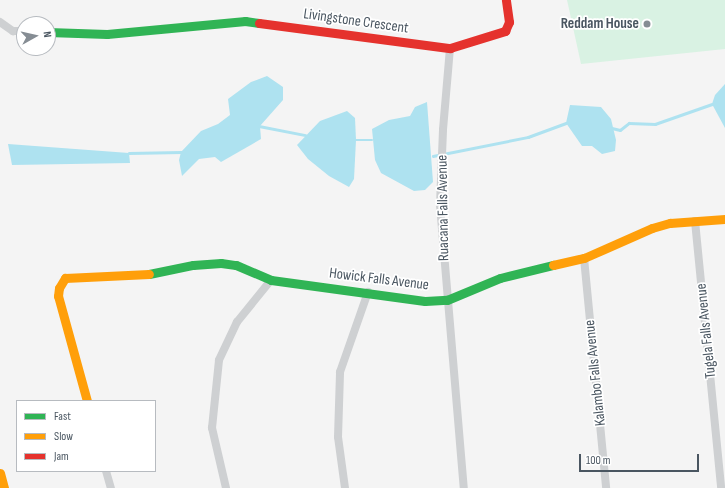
<!DOCTYPE html>
<html>
<head>
<meta charset="utf-8">
<style>
  body { margin:0 }
  #map { position:relative; width:725px; height:488px; overflow:hidden; background:#f4f4f4; font-family:"Sofia Sans Condensed",sans-serif }
  div>[style] { position:absolute }
  [style*='--x'] { left:calc(var(--x)*1px); top:calc(var(--y)*1px); width:calc(var(--w)*1px); rotate:calc(var(--a)*1deg) }
  .green>* { inset:0; background:#d9f2e3 }
  .water>* { inset:0; background:#aee2f0 }
  .stream>* { height:2.5px; margin:-1.25px; padding:0 1.25px; transform-origin:1.25px; border-radius:1.25px; background:#aee2f0 }
  .street>* { height:8px; margin:-4px; padding:0 4px; transform-origin:4px; border-radius:4px; background:#ced0d2 }
  .fast>* { height:9px; margin:-4.5px; padding:0 4.5px; transform-origin:4.5px; border-radius:4.5px; background:#30b455 }
  .slow>* { height:9px; margin:-4.5px; padding:0 4.5px; transform-origin:4.5px; border-radius:4.5px; background:#ff9f0a }
  .jam>* { height:9px; margin:-4.5px; padding:0 4.5px; transform-origin:4.5px; border-radius:4.5px; background:#e5322d }
  .dots>* { width:11px; height:11px; translate:-50% -50%; box-sizing:border-box; border:2px solid #fff; border-radius:50% }
  span { translate:-50% -50%; white-space:nowrap; text-align:center; line-height:1.15; -webkit-text-stroke:3.5px #fff; paint-order:stroke }
  .street-label { font-size:15px; color:#4a5661 }
  .poi-label { font-size:15px; color:#4a5661; font-weight:700 }
  .right { translate:-100% -50%; text-align:right }
  .legend { position:absolute; left:16px; top:400px; width:140px; height:72px; box-sizing:border-box; background:#fff; border:1px solid #b7bbc0; margin:0; padding:5px 7px; list-style:none; font-size:12px; color:#4a5661 }
  .legend li { display:flex; align-items:center; gap:8px; height:20px }
  .legend b { width:20px; border:1px solid #b7bbc0 }
  .north { position:absolute; left:16px; top:16px; width:40px; height:40px; box-sizing:border-box; background:#fff; border:1px solid #b7bbc0; border-radius:50%; rotate:82deg; font-size:11px; font-weight:700; line-height:16px; text-align:center; color:#4a5661 }
  .north::after { content:''; display:block; margin:auto; width:14px; height:18px; background:#868d94; clip-path:polygon(50% 0,100% 100%,50% 72%,0 100%) }
  .scale { position:absolute; left:579px; top:454px; width:120px; height:18px; box-sizing:border-box; border:2px solid #4a5661; border-top:0; padding-left:5px; font-size:12px; line-height:14px; white-space:nowrap; color:#4a5661; -webkit-text-stroke:3px #fff; paint-order:stroke }
</style>
</head>
<body>
<div id="map">
  <div class="green">
    <div style="clip-path:polygon(567px 0,725px 0,725px 49px,581px 64px)"></div>
  </div>
  <div class="water">
    <div style="clip-path:polygon(267px 76px,283px 87px,283px 100px,260px 126px,261px 139px,221px 162px,215px 157px,199px 159px,182px 176px,179px 160px,181px 152px,201px 131px,218px 124px,230px 115px,228px 99px,251px 82px)"></div>
    <div style="clip-path:polygon(725px 84px,725px 128px,712px 104px,715px 95px)"></div>
    <div style="clip-path:polygon(427px 102px,433px 182px,425px 190px,414px 191px,381px 173px,375px 160px,372px 129px,389px 120px,410px 116px,415px 107px)"></div>
    <div style="clip-path:polygon(570px 105px,601px 107px,611px 119px,616px 140px,615px 151px,602px 154px,592px 146px,582px 146px,566px 123px)"></div>
    <div style="clip-path:polygon(347px 111px,355px 118px,356px 140px,354px 179px,349px 187px,329px 176px,308px 159px,297px 145px,320px 121px)"></div>
    <div style="clip-path:polygon(8px 144px,129px 153px,130px 163px,12px 165px)"></div>
  </div>
  <div class="stream">
    <div style="--x:259;--y:126;--w:47;--a:11.1"></div>
    <div style="--x:612;--y:128;--w:8;--a:14"></div>
    <div style="--x:620;--y:130;--w:11;--a:-38"></div>
    <div style="--x:629;--y:123;--w:26;--a:2"></div>
    <div style="--x:655;--y:124;--w:60;--a:-19.3"></div>
    <div style="--x:356;--y:140;--w:16;--a:0"></div>
    <div style="--x:129;--y:153;--w:52;--a:-1.1"></div>
    <div style="--x:433;--y:156;--w:97;--a:-11.3"></div>
    <div style="--x:528;--y:137;--w:40;--a:-20.2"></div>
  </div>
  <div class="street">
    <div style="--x:0;--y:22;--w:16;--a:35"></div>
    <div style="--x:13;--y:31;--w:11;--a:0"></div>
    <div style="--x:450;--y:48;--w:82;--a:94.9"></div>
    <div style="--x:443;--y:130;--w:75;--a:92.3"></div>
    <div style="--x:440;--y:205;--w:284;--a:85.2"></div>
    <div style="--x:695;--y:221;--w:268;--a:84.4"></div>
    <div style="--x:584;--y:258;--w:231;--a:84.5"></div>
    <div style="--x:106;--y:471;--w:18;--a:74"></div>
    <div style="--x:226;--y:488;--w:62;--a:-103.1"></div>
    <div style="--x:212;--y:428;--w:68;--a:-84.1"></div>
    <div style="--x:219;--y:360;--w:42;--a:-64.7"></div>
    <div style="--x:237;--y:322;--w:54;--a:-51"></div>
    <div style="--x:345;--y:488;--w:51;--a:-97.8"></div>
    <div style="--x:338;--y:437;--w:65;--a:-88.2"></div>
    <div style="--x:340;--y:372;--w:85;--a:-70.7"></div>
  </div>
  <div class="fast">
    <div style="--x:48;--y:32;--w:59;--a:1.9"></div>
    <div style="--x:107;--y:34;--w:139;--a:-5.4"></div>
    <div style="--x:245;--y:21;--w:14;--a:8"></div>
    <div style="--x:149;--y:274;--w:45;--a:-11.6"></div>
    <div style="--x:193;--y:265;--w:28;--a:-4"></div>
    <div style="--x:221;--y:263;--w:15;--a:8"></div>
    <div style="--x:236;--y:265;--w:38;--a:23"></div>
    <div style="--x:271;--y:280;--w:155;--a:7.8"></div>
    <div style="--x:425;--y:301;--w:22;--a:-3"></div>
    <div style="--x:447;--y:300;--w:57;--a:-22.5"></div>
    <div style="--x:500;--y:278;--w:55;--a:-13.8"></div>
  </div>
  <div class="slow">
    <div style="--x:553;--y:265;--w:32;--a:-13"></div>
    <div style="--x:584;--y:258;--w:74;--a:-23.8"></div>
    <div style="--x:652;--y:228;--w:19;--a:-16"></div>
    <div style="--x:670;--y:223;--w:55;--a:-4.2"></div>
    <div style="--x:87;--y:401;--w:109;--a:-105.4"></div>
    <div style="--x:58;--y:296;--w:8;--a:-83"></div>
    <div style="--x:59;--y:288;--w:12;--a:-59"></div>
    <div style="--x:65;--y:278;--w:84;--a:-2.7"></div>
    <div style="--x:0;--y:473;--w:16;--a:75"></div>
  </div>
  <div class="jam">
    <div style="--x:259;--y:23;--w:193;--a:7.5"></div>
    <div style="--x:450;--y:48;--w:58;--a:-17.2"></div>
    <div style="--x:505;--y:31;--w:10;--a:-66"></div>
    <div style="--x:509;--y:22;--w:22;--a:-98"></div>
  </div>
  <div class="dots">
    <div style="left:647px;top:24px;background:#868d94"></div>
  </div>
  <div class="street-label">
    <span style="left:356px;top:21px;rotate:8deg">Livingstone Crescent</span>
    <span style="left:443px;top:208px;rotate:-91deg">Ruacana Falls Avenue</span>
    <span style="left:379px;top:279px;rotate:7deg">Howick Falls Avenue</span>
    <span style="left:706px;top:331px;rotate:-96deg">Tugela Falls Avenue</span>
    <span style="left:595px;top:373px;rotate:-96deg">Kalambo Falls Avenue</span>
  </div>
  <div class="poi-label">
    <span class="right" style="left:639px;top:24px">Reddam House</span>
  </div>
  <ul class="legend">
  <li><b style="height:5px;background:#30b455"></b>Fast</li>
  <li><b style="height:5px;background:#ff9f0a"></b>Slow</li>
  <li><b style="height:5px;background:#e5322d"></b>Jam</li>
  </ul>
  <div class="north">N</div>
  <div class="scale">100 m</div>
</div>
</body>
</html>
